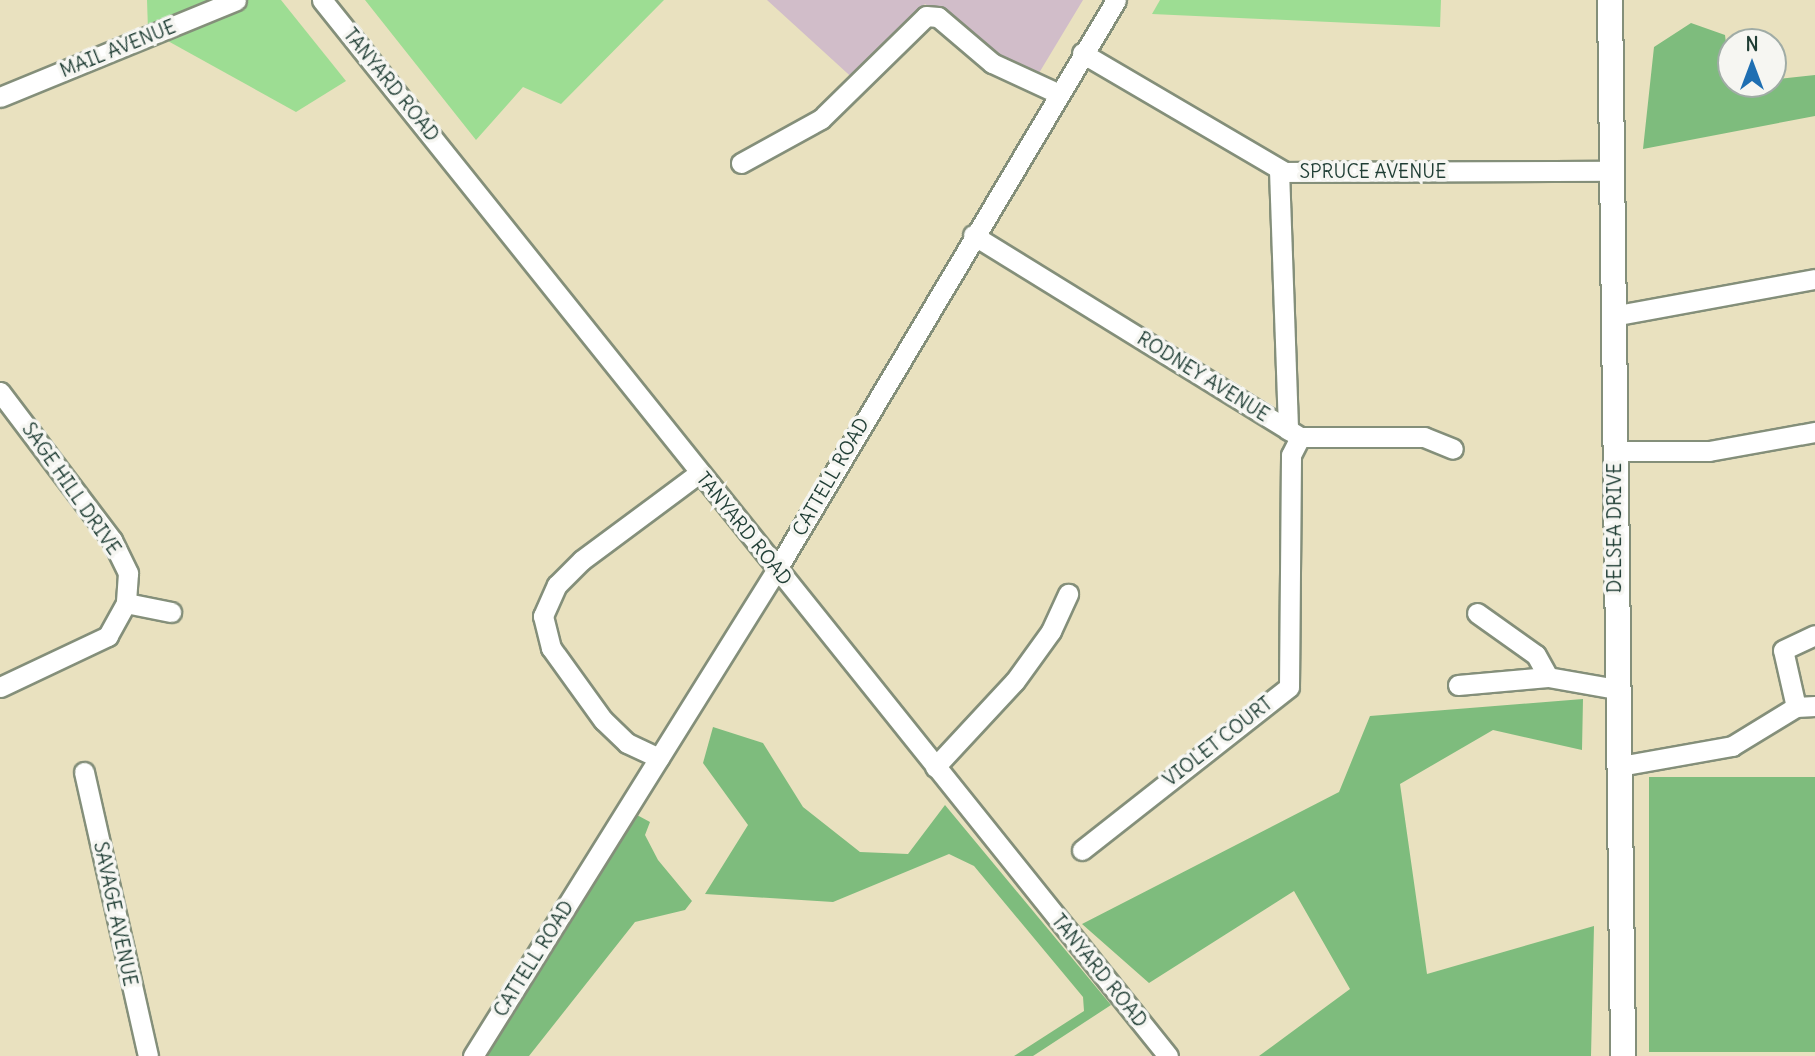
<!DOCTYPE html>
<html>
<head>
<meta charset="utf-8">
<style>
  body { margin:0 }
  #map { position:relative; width:1815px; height:1056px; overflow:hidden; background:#e9e1bf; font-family:Delius,sans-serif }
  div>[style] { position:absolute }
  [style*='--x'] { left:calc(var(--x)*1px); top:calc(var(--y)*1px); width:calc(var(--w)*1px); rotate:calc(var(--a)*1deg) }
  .industrial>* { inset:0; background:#d1bdc9 }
  .green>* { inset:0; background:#9ddd93 }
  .forest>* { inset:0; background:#7ebc7d; transform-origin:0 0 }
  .roads { filter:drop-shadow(2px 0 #848f7a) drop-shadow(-2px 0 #848f7a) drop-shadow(0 2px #848f7a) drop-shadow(0 -2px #848f7a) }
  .minor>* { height:19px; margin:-9.5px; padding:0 9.5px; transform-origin:9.5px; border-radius:9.5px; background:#fff }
  .major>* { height:24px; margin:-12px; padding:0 12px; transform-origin:12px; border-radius:12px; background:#fff }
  span { translate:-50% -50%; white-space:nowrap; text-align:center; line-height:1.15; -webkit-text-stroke:7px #f6f6f2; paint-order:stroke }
  .street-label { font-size:19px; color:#1f3d34 }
  .north { position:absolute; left:1717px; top:28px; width:70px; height:70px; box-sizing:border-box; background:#f6f6f2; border:2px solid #a0aca6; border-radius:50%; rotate:0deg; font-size:19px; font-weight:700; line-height:28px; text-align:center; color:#1f3d34 }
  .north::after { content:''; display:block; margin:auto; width:24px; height:32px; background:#1f6fb2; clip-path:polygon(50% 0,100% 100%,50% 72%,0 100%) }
</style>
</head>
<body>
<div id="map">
  <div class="industrial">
    <div style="clip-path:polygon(767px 0,1083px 0,1036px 78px,925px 4px,858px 83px)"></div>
  </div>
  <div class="green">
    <div style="clip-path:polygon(147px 0,281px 0,346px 81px,296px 112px,148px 30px)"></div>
    <div style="clip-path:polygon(365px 0,664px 0,561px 104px,523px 87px,476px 140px)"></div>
    <div style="clip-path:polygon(1160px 0,1441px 0,1440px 27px,1152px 14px)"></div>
  </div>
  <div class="forest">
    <div style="clip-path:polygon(1691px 23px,1725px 35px,1731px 84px,1815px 75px,1815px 116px,1643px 149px,1654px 47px)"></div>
    <div style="clip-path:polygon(1583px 699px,1582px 750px,1493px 730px,1400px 784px,1427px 974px,1594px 926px,1591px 1056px,1259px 1056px,1350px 989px,1294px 891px,1149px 983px,1082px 924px,1339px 792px,1370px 716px)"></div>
    <div style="clip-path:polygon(713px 727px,763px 743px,803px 807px,860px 852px,908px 854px,945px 805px,1111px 1005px,1033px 1056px,1014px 1056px,1084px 1011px,1083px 997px,974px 866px,949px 854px,833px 902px,705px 894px,748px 825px,703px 763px)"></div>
    <div style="left:1815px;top:777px;width:275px;height:166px;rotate:90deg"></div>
    <div style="clip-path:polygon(637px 815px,650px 822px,645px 835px,658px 860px,692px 901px,685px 910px,635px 922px,529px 1056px,485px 1056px)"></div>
  </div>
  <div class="roads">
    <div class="minor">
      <div style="--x:322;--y:0;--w:1353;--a:51.3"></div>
      <div style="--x:1082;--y:53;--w:235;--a:30.4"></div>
      <div style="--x:1285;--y:172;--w:327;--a:-0.2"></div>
      <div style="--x:0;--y:97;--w:255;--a:-22.3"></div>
      <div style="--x:741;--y:163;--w:91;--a:-28.8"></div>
      <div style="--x:821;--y:119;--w:147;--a:-44.4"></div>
      <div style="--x:926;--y:16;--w:12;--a:5"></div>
      <div style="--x:938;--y:17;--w:71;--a:40.4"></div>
      <div style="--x:992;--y:63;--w:72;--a:24.8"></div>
      <div style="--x:1279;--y:170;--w:260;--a:88"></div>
      <div style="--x:973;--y:235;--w:384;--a:31.7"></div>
      <div style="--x:1300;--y:437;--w:124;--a:0"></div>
      <div style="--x:1424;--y:437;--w:31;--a:22"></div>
      <div style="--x:1613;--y:316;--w:205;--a:-10.4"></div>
      <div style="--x:0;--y:392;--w:186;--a:52.9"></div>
      <div style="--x:112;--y:540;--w:37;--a:64"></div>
      <div style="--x:128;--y:573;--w:30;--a:94"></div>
      <div style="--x:126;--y:603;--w:38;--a:119"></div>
      <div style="--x:108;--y:636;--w:119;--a:154.7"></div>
      <div style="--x:1614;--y:451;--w:95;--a:0"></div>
      <div style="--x:1709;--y:451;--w:108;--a:-10.2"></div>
      <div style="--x:126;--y:603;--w:46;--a:11.3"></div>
      <div style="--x:1477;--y:613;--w:72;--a:35.4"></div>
      <div style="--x:1536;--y:655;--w:25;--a:61"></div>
      <div style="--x:1548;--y:677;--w:70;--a:9.9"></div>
      <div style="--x:1458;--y:685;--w:90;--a:-5.1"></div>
      <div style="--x:1796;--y:707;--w:58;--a:-102.8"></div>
      <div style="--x:1783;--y:650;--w:35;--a:-25"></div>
      <div style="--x:659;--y:758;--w:35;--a:-155"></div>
      <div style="--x:627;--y:743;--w:33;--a:-136"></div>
      <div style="--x:603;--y:720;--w:89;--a:-125.8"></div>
      <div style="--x:551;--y:648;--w:33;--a:-104"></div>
      <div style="--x:543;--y:616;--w:34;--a:-66"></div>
      <div style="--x:557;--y:585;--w:35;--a:-45"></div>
      <div style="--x:582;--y:560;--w:146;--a:-36.6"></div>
      <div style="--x:1620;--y:766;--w:114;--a:-10.1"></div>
      <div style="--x:1732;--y:746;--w:75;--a:-31.4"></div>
      <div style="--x:1796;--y:707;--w:19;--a:-3"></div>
      <div style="--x:935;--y:767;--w:117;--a:-47.1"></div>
      <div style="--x:1015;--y:681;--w:62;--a:-54.2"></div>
      <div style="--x:1051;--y:631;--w:41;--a:-65.3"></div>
      <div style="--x:84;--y:772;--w:291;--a:77.3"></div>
      <div style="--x:1082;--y:850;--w:263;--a:-38.2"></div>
      <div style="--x:1289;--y:687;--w:232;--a:-89.5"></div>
      <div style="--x:1291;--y:455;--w:20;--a:-63"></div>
      <div style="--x:473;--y:1056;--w:574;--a:-58.03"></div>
      <div style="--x:777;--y:569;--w:662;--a:-59.21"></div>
    </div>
    <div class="major">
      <div style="--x:1610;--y:0;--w:1056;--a:89.29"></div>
    </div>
  </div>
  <div class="street-label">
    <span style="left:118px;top:49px;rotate:-22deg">MAIL AVENUE</span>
    <span style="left:391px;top:85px;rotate:51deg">TANYARD ROAD</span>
    <span style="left:1373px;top:172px">SPRUCE AVENUE</span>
    <span style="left:1203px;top:377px;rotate:32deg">RODNEY AVENUE</span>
    <span style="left:831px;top:477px;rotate:-60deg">CATTELL ROAD</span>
    <span style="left:71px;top:489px;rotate:55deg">SAGE HILL DRIVE</span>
    <span style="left:1615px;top:528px;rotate:-90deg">DELSEA DRIVE</span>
    <span style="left:744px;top:529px;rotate:51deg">TANYARD ROAD</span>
    <span style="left:1218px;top:742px;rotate:-38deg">VIOLET COURT</span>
    <span style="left:115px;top:914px;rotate:78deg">SAVAGE AVENUE</span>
    <span style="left:534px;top:959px;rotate:-58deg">CATTELL ROAD</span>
    <span style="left:1099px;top:971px;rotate:51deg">TANYARD ROAD</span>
  </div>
  <div class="north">N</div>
</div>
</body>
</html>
